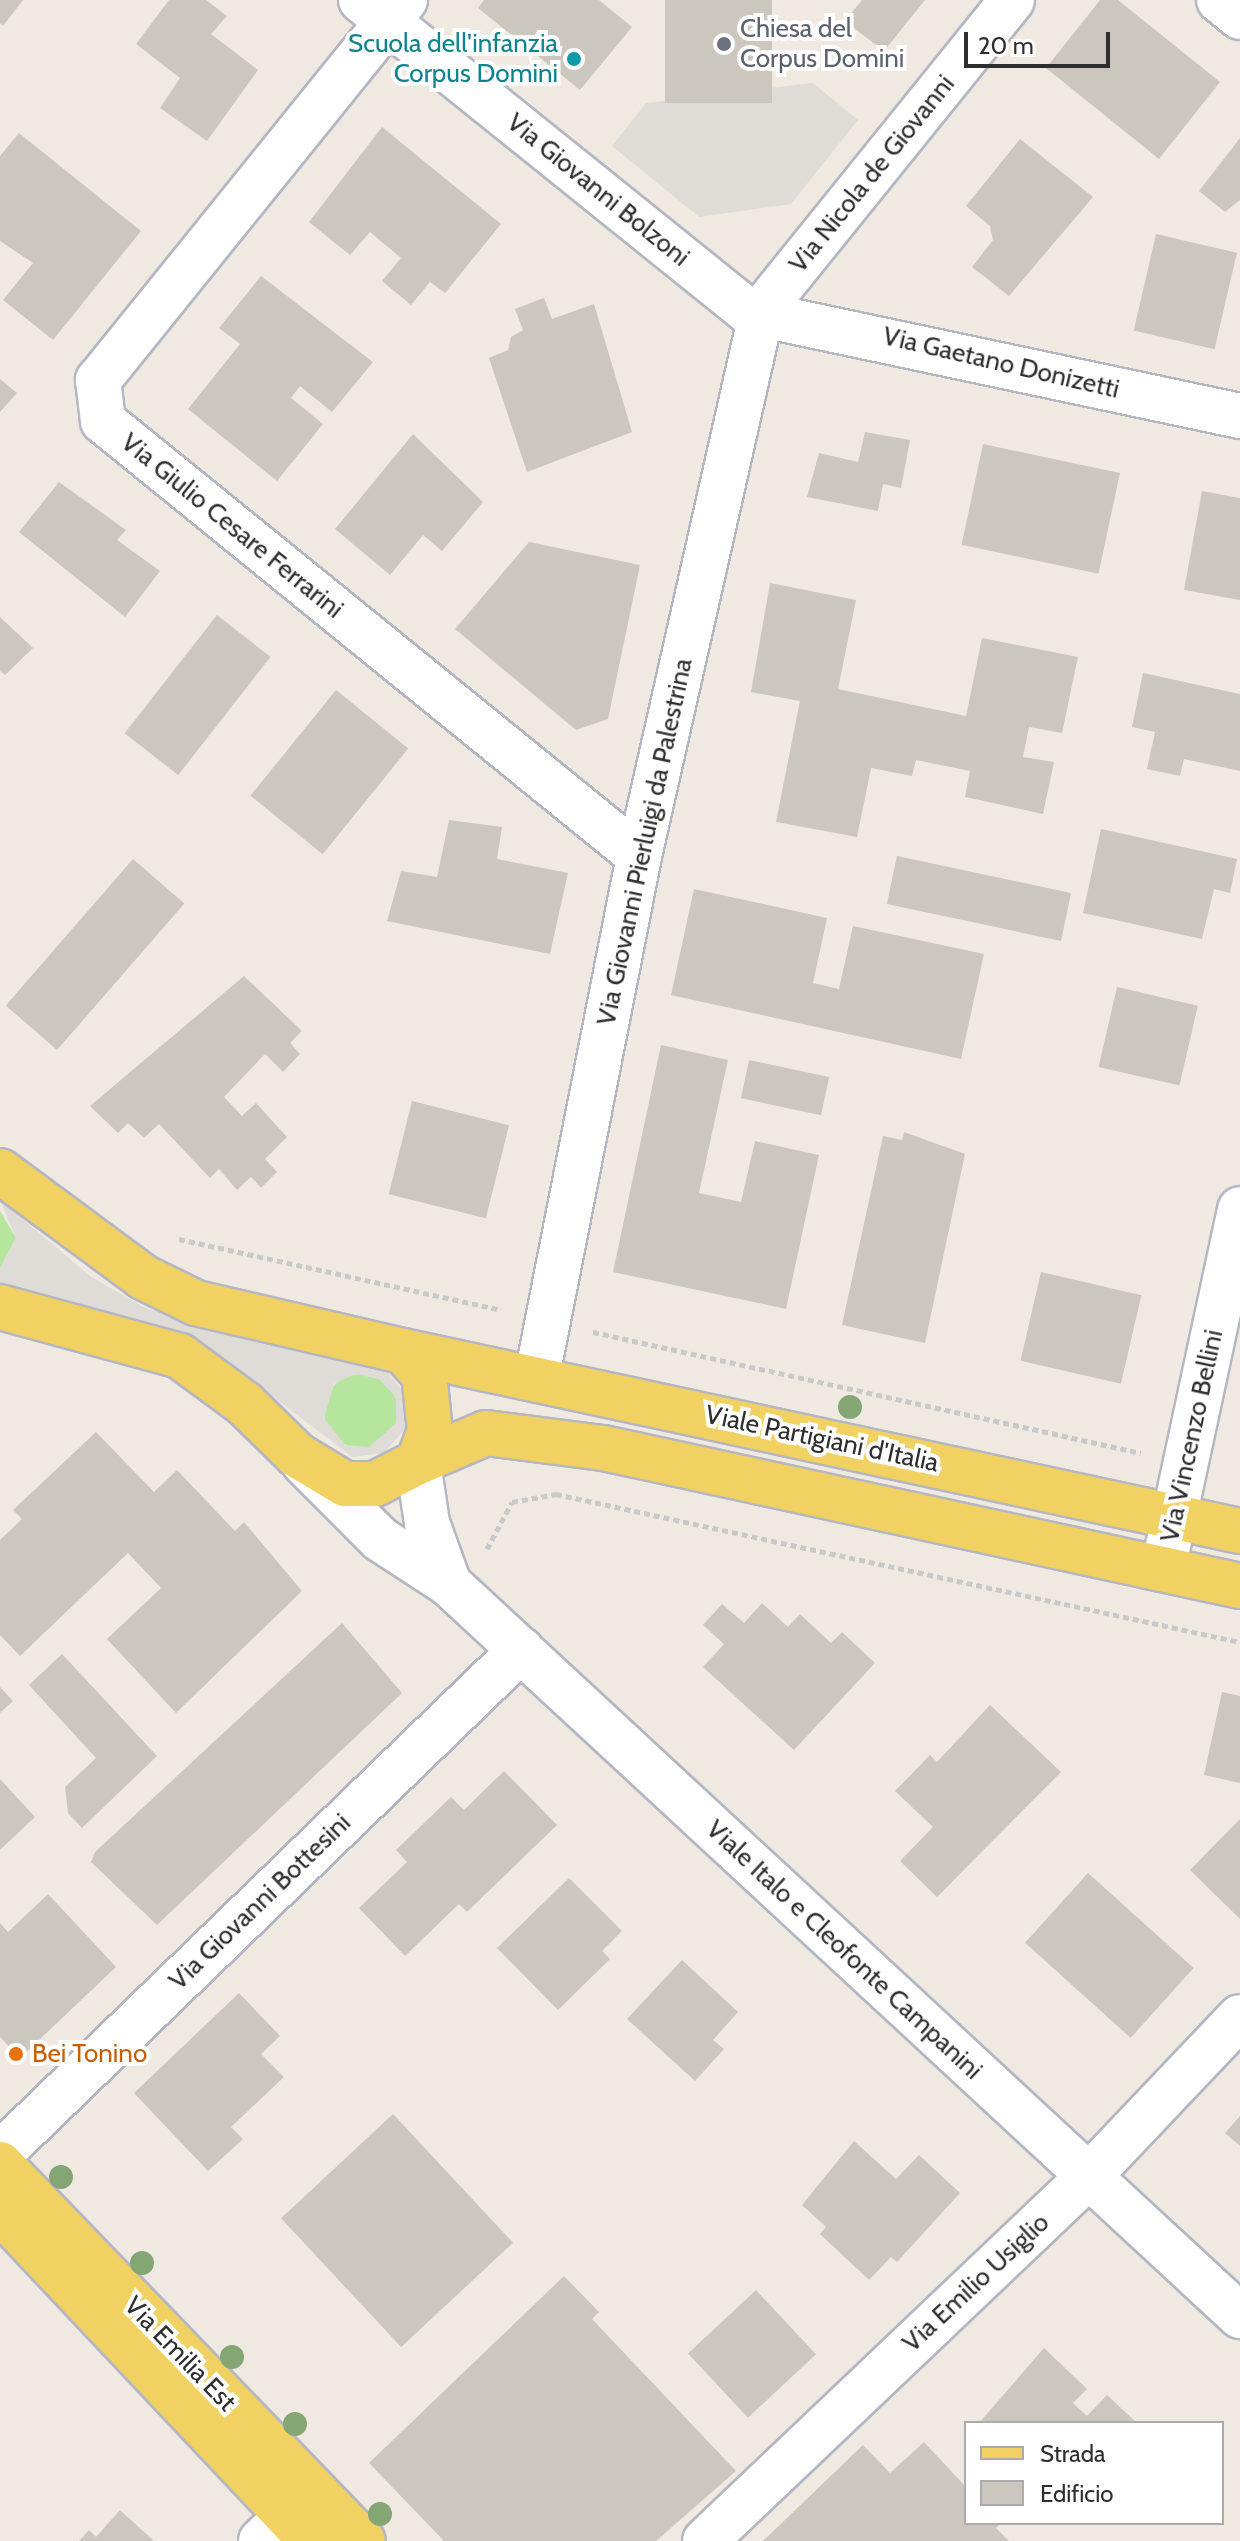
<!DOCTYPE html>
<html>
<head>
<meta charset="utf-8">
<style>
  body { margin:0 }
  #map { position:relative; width:1240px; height:2541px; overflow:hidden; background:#efe9e1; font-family:Cabin,sans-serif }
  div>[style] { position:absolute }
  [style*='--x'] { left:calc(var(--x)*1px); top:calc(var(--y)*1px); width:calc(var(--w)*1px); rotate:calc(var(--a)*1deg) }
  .green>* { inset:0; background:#b6e59e }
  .round { border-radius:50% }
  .plaza>* { inset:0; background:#dfdcd8 }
  .building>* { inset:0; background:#cbc7bf; transform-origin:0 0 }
  .path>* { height:5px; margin-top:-2.5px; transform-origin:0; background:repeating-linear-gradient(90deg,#c9c9c9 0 6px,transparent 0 10px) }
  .roads { filter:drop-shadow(2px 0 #b4b7c1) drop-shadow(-2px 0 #b4b7c1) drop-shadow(0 2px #b4b7c1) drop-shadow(0 -2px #b4b7c1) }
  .minor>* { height:44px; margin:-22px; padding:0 22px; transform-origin:22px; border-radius:22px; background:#fff }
  .major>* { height:44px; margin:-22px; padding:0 22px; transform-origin:22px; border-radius:22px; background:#f2d163 }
  .trees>* { width:24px; height:24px; margin:-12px; border-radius:50%; background:#84a574 }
  .dots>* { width:22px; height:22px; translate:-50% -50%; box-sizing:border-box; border:4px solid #fff; border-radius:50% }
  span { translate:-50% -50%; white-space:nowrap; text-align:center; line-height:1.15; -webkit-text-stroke:8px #fff; paint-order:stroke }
  .worship-label { font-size:26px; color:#5b616d }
  .left { translate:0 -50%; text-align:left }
  .culture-label { font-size:26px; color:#0d838f }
  .right { translate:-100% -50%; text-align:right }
  .street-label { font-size:26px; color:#2e2e2e }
  .food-label { font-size:26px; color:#c56008 }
  .legend { position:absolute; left:964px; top:2421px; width:260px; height:104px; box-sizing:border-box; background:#fff; border:2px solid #ababab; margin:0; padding:10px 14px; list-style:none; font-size:24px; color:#2e2e2e }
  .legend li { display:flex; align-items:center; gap:16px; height:40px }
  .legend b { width:40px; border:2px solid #ababab }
  .scale { position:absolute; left:964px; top:32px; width:146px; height:36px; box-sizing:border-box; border:4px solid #2e2e2e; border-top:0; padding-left:10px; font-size:24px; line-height:28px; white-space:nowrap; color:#2e2e2e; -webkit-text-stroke:6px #fff; paint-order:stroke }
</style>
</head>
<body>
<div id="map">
  <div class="green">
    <div style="clip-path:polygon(0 1211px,16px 1238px,0 1268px)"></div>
    <div class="round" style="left:324px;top:1374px;width:74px;height:74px"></div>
  </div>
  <div class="plaza">
    <div style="clip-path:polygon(813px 83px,858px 120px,791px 204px,699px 217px,612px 146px,646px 103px)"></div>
    <div style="clip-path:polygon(evenodd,0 1200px,90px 1276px,147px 1309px,386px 1370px,406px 1395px,406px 1428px,384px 1453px,352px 1457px,194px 1336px,0 1288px,0 1268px,16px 1238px,0 1200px,355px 1374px,379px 1379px,396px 1397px,396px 1423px,369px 1447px,345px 1445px,324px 1418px,334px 1384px,355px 1374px)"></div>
  </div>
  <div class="building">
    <div style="clip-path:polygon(0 0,23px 0,3px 26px,0 23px)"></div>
    <div style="clip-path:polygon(169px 0,206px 0,227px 16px,211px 34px,258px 70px,207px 141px,160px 108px,180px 78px,136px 44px)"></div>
    <div style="clip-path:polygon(484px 0,599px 0,632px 27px,580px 90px,478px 8px)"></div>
    <div style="left:665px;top:0;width:107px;height:103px"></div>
    <div style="clip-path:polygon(862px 0,925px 0,884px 51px,845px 21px)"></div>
    <div style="clip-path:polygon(1100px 0,1118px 0,1220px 82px,1159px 159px,1046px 68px)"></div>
    <div style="clip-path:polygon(382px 127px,501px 224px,445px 293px,430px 282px,411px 305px,382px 281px,401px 258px,370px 232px,350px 255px,309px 222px)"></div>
    <div style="clip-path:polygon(19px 133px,141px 231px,53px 340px,3px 300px,33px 263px,0 241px,0 156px)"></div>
    <div style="clip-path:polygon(1240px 138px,1240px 200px,1225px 212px,1199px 191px)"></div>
    <div style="clip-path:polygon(1020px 139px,1093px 197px,1009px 296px,972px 267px,993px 240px,990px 226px,966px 206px)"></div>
    <div style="left:1156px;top:234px;width:83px;height:99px;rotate:13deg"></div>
    <div style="clip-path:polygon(261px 276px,373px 362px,332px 412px,300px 386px,291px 398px,323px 424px,277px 481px,188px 409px,240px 344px,219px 328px)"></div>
    <div style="clip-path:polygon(544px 298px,552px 319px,594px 304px,632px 432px,527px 472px,489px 358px,508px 350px,511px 337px,523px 330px,515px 309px)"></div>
    <div style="clip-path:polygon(0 379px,17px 393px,0 412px)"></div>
    <div style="clip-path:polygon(865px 432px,910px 440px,901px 488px,883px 484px,878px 511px,807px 497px,819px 453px,858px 462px)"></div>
    <div style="clip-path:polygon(413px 434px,483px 502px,442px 551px,423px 535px,390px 575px,335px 529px)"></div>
    <div style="left:983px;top:444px;width:140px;height:103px;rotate:12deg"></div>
    <div style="clip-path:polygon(59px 482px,126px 530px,117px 540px,160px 571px,125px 617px,19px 532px)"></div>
    <div style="clip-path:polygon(1202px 491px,1240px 498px,1240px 600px,1184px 590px)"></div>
    <div style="clip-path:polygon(529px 542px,640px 565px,608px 719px,576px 730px,455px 629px)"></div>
    <div style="clip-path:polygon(770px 583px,856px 600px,838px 689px,966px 716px,982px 638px,1078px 657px,1062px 733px,1029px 727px,1023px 757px,1054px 762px,1043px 814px,965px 797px,970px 771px,916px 760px,912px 776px,871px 768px,857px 837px,776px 822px,800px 701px,751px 692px)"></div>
    <div style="left:217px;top:615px;width:68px;height:150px;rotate:38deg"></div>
    <div style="clip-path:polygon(0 617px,33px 648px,5px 675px,0 671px)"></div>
    <div style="clip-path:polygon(1143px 673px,1240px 694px,1240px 771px,1184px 759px,1180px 776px,1147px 769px,1155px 732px,1132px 727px)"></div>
    <div style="left:336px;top:690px;width:93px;height:136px;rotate:39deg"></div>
    <div style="clip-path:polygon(449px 820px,502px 827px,497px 859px,568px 873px,550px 954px,387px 921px,401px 871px,437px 877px)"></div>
    <div style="clip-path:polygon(1101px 829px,1237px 859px,1230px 893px,1214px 889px,1202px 939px,1083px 913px)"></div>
    <div style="left:897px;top:856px;width:178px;height:49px;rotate:12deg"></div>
    <div style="left:133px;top:859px;width:68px;height:194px;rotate:41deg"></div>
    <div style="clip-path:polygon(694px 889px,827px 918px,813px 983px,839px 989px,853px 926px,984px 954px,961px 1059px,671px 995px)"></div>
    <div style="clip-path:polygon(244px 976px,302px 1031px,290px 1043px,300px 1054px,283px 1072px,265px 1054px,224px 1097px,242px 1116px,256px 1103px,287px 1137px,265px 1159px,277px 1172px,261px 1188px,251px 1177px,237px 1190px,219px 1169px,210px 1178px,159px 1124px,144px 1138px,128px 1123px,118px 1133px,90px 1106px)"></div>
    <div style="left:1117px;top:987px;width:83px;height:82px;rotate:13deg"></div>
    <div style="clip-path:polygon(661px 1045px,728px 1060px,699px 1193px,741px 1202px,755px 1141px,819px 1155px,786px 1309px,613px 1272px)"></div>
    <div style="left:749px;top:1060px;width:82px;height:39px;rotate:12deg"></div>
    <div style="left:412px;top:1101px;width:100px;height:96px;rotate:14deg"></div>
    <div style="clip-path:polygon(904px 1132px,965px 1154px,925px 1343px,842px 1325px,883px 1136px,902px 1140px)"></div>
    <div style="left:1041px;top:1272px;width:103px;height:91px;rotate:13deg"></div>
    <div style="clip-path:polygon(96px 1432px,154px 1492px,177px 1470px,235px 1531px,244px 1522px,302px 1591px,176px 1713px,107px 1639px,161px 1588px,128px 1553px,20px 1656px,0 1635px,0 1540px,22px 1519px,13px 1510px)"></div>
    <div style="clip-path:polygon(762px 1603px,788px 1627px,800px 1614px,831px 1643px,842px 1632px,875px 1663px,794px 1750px,703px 1667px,724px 1644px,703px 1625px,722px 1604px,744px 1623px)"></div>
    <div style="clip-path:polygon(342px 1623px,402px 1693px,157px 1925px,91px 1862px,95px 1852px)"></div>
    <div style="clip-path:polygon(62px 1654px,157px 1756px,82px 1828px,68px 1813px,65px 1787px,96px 1758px,29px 1685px)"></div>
    <div style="clip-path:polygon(0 1687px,13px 1701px,0 1713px)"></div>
    <div style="clip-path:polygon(1222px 1692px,1240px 1696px,1240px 1783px,1204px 1775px)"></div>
    <div style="clip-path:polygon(990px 1705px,1061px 1772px,937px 1897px,900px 1861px,933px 1827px,895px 1791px,930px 1755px,937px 1762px)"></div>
    <div style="clip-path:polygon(504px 1771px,557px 1825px,467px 1912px,459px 1904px,405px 1956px,359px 1908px,407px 1862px,396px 1850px,451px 1797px,464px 1810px)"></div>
    <div style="clip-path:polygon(0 1779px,35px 1817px,0 1850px)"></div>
    <div style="clip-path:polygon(1240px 1819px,1240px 1919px,1190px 1870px)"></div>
    <div style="left:1088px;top:1873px;width:142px;height:94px;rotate:42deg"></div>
    <div style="clip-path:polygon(569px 1878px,622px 1931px,602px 1951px,610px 1959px,558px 2010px,497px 1948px)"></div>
    <div style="clip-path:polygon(48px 1894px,116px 1967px,20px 2058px,0 2037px,0 1923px,8px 1932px)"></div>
    <div style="clip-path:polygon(682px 1960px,738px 2012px,713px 2040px,724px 2049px,695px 2081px,627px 2019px)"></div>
    <div style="clip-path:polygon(239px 1993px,280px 2036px,261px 2054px,284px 2077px,231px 2127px,243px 2139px,208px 2171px,134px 2093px)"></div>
    <div style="left:393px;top:2114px;width:176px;height:153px;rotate:47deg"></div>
    <div style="clip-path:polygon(1240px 2116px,1240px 2146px,1225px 2133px)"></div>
    <div style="clip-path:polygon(854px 2141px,896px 2179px,919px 2155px,960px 2193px,897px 2262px,891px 2257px,869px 2280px,820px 2234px,826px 2227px,802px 2205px)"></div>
    <div style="clip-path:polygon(564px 2276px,599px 2312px,592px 2319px,736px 2471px,656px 2541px,444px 2541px,369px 2463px)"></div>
    <div style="left:756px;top:2290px;width:88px;height:93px;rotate:47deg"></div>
    <div style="clip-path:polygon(1044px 2348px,1087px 2389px,1073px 2403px,1087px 2416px,1107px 2395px,1137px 2423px,979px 2423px)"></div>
    <div style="clip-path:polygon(924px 2442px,966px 2487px,966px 2523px,1001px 2523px,996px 2528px,1009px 2541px,763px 2541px,863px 2445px,890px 2473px)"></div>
    <div style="clip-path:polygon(120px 2510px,154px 2541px,79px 2541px,89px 2530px,96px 2537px)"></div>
  </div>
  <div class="path">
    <div style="--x:179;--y:1239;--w:330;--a:12.4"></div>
    <div style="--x:593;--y:1332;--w:561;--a:12.45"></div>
    <div style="--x:487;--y:1549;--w:53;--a:-62"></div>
    <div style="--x:512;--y:1502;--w:45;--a:-10.3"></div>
    <div style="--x:556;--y:1494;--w:700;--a:12.21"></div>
  </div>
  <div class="roads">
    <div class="minor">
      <div style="--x:361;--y:0;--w:498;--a:38.8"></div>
      <div style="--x:749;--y:312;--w:502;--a:11.96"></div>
      <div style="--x:405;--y:0;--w:489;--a:128.9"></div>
      <div style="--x:98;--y:380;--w:41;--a:83"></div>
      <div style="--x:103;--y:421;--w:690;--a:39.06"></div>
      <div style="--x:1219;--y:0;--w:27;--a:39"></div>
      <div style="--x:537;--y:1376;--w:530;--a:-78.9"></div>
      <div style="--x:639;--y:856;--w:560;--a:-77.3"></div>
      <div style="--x:762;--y:310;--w:398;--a:-51.1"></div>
      <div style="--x:304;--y:1463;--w:107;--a:45"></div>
      <div style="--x:380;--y:1539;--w:82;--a:33.1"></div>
      <div style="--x:449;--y:1584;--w:65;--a:-109.8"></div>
      <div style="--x:427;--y:1523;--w:62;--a:-98.4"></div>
      <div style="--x:1163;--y:1569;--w:368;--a:-77.9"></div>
      <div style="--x:449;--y:1584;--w:1078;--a:42.78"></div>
      <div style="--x:0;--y:2154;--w:725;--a:-44.05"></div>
      <div style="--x:261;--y:2541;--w:73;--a:-44.4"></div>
      <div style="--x:705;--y:2541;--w:530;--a:-43.55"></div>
      <div style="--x:1089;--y:2176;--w:219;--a:-46.5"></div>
    </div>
    <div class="major">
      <div style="--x:0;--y:1171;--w:178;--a:36.5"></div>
      <div style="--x:143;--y:1277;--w:59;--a:26.1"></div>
      <div style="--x:196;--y:1303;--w:212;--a:13.1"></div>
      <div style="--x:403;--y:1351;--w:31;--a:48"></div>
      <div style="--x:424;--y:1374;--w:57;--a:84"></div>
      <div style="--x:430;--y:1431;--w:33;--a:111"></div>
      <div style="--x:418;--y:1462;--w:48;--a:152.9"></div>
      <div style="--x:375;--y:1484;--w:30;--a:180"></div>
      <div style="--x:345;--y:1484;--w:56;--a:-148.9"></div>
      <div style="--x:297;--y:1455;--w:73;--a:-135.6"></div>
      <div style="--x:245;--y:1404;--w:81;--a:-143.6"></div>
      <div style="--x:180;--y:1356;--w:187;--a:-164.8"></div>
      <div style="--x:403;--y:1351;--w:856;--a:12.14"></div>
      <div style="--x:418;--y:1462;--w:74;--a:-23.1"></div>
      <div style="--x:486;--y:1433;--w:118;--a:7.3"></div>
      <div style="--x:603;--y:1448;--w:652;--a:12.22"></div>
      <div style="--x:0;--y:2164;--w:523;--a:46.08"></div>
      <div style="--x:0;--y:2211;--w:453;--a:46.7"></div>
    </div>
  </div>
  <div class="trees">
    <div style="left:850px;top:1407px"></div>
    <div style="left:61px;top:2177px"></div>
    <div style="left:142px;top:2263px"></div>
    <div style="left:232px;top:2357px"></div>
    <div style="left:295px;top:2424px"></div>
    <div style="left:380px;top:2514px"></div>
  </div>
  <div class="dots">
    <div style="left:724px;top:44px;background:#6b7280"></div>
    <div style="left:574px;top:59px;background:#0f9aa8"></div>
    <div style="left:16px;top:2054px;background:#e8710a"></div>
  </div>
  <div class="worship-label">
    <span class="left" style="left:740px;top:44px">Chiesa del<br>Corpus Domini</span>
  </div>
  <div class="culture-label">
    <span class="right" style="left:558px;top:59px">Scuola dell'infanzia<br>Corpus Domini</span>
  </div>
  <div class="street-label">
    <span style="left:872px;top:174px;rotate:-51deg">Via Nicola de Giovanni</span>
    <span style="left:598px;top:190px;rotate:39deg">Via Giovanni Bolzoni</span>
    <span style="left:1001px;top:363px;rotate:13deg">Via Gaetano Donizetti</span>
    <span style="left:232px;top:526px;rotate:39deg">Via Giulio Cesare Ferrarini</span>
    <span style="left:645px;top:842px;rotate:-78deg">Via Giovanni Pierluigi da Palestrina</span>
    <span style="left:1192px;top:1436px;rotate:-78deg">Via Vincenzo Bellini</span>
    <span style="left:822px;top:1439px;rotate:12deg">Viale Partigiani d'Italia</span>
    <span style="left:260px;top:1902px;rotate:-44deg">Via Giovanni Bottesini</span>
    <span style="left:844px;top:1950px;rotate:43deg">Viale Italo e Cleofonte Campanini</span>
    <span style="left:976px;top:2283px;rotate:-43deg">Via Emilio Usiglio</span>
    <span style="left:180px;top:2354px;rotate:46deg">Via Emilia Est</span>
  </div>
  <div class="food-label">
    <span class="left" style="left:32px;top:2054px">Bei Tonino</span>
  </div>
  <ul class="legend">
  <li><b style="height:10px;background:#f2d163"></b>Strada</li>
  <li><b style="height:22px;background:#cbc7bf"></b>Edificio</li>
  </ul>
  <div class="scale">20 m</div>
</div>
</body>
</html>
